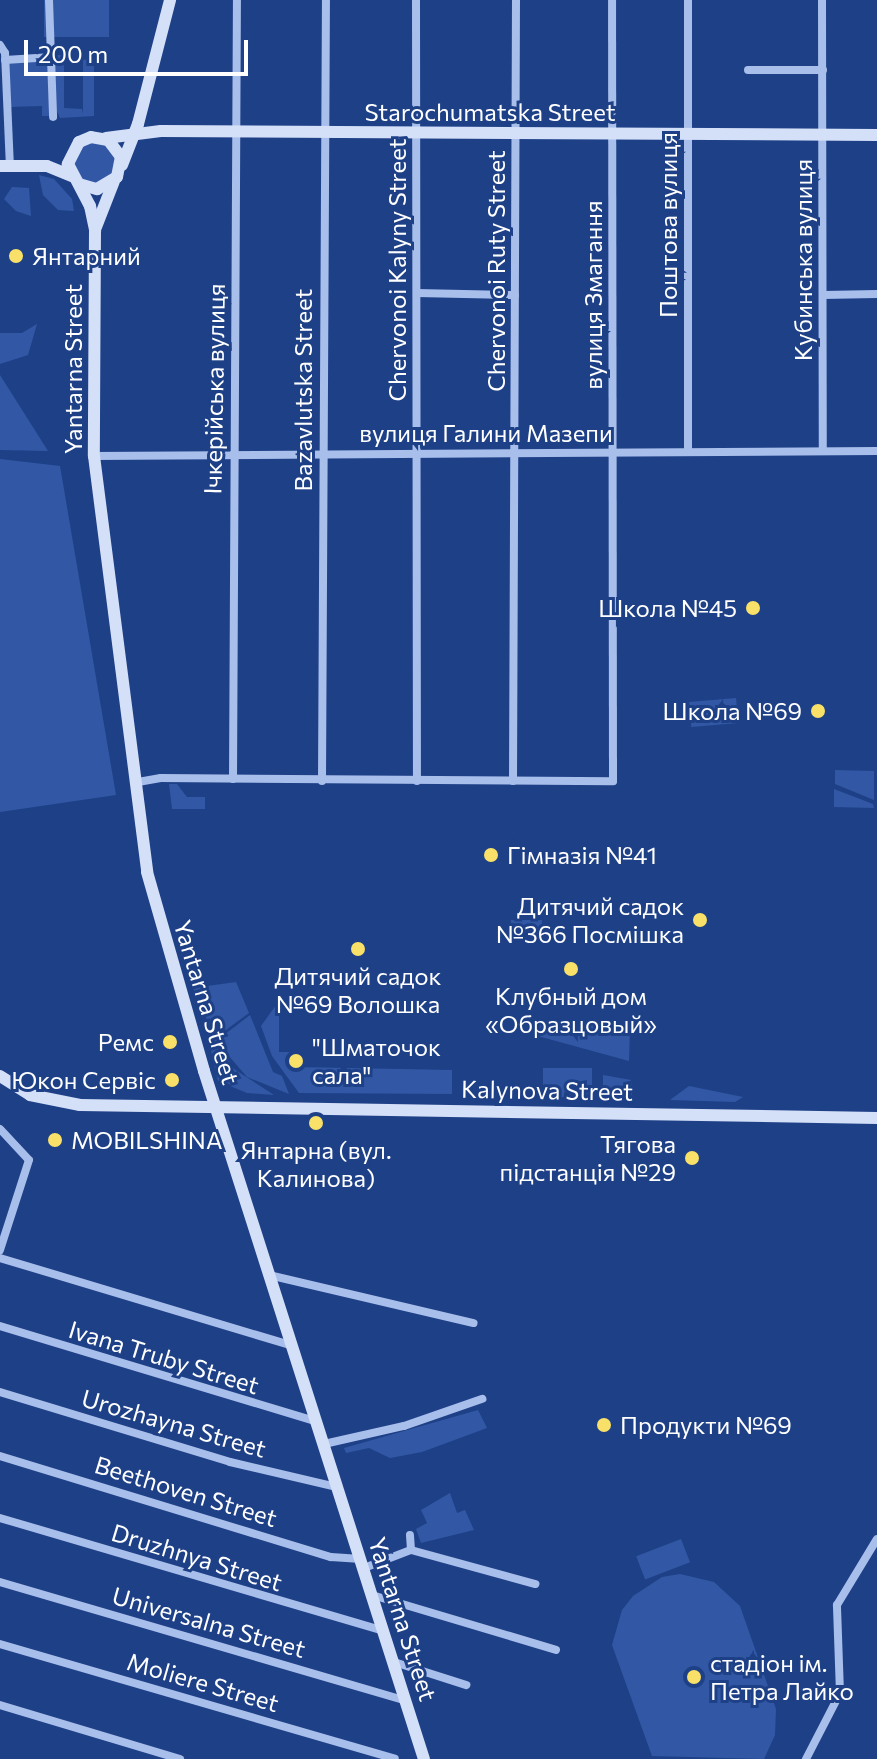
<!DOCTYPE html>
<html>
<head>
<meta charset="utf-8">
<style>
  body { margin:0 }
  #map { position:relative; width:877px; height:1759px; overflow:hidden; background:#1e4087; font-family:Commissioner,sans-serif }
  div>[style] { position:absolute }
  [style*='--x'] { left:calc(var(--x)*1px); top:calc(var(--y)*1px); width:calc(var(--w)*1px); rotate:calc(var(--a)*1deg) }
  .green>* { inset:0; background:#3258a5; transform-origin:0 0 }
  .round { border-radius:50% }
  .street>* { height:8px; margin:-4px; padding:0 4px; transform-origin:4px; border-radius:4px; background:#a8beeb }
  .secondary>* { height:12px; margin:-6px; padding:0 6px; transform-origin:6px; border-radius:6px; background:#d4dff8 }
  .dots>* { width:22px; height:22px; translate:-50% -50%; box-sizing:border-box; border:4px solid #1e4087; border-radius:50% }
  span { translate:-50% -50%; white-space:nowrap; text-align:center; line-height:1.15; -webkit-text-stroke:6px #1e4087; paint-order:stroke }
  .street-label { font-size:24px; color:#fff }
  .poi-label { font-size:24px; color:#fff }
  .left { translate:0 -50%; text-align:left }
  .right { translate:-100% -50%; text-align:right }
  .scale { position:absolute; left:24px; top:40px; width:224px; height:36px; box-sizing:border-box; border:4px solid #fff; border-top:0; padding-left:10px; font-size:24px; line-height:28px; white-space:nowrap; color:#fff; -webkit-text-stroke:6px #1e4087; paint-order:stroke }
</style>
</head>
<body>
<div id="map">
  <div class="green">
    <div style="left:44px;top:0;width:65px;height:37px"></div>
    <div style="clip-path:polygon(55px 55px,64px 55px,64px 108px,82px 109px,83px 114px,83px 60px,94px 59px,94px 116px,60px 118px,55px 107px)"></div>
    <div style="clip-path:polygon(51px 59px,52px 116px,42px 116px,42px 106px,9px 107px,7px 62px)"></div>
    <div class="round" style="left:73px;top:141px;width:42px;height:42px"></div>
    <div style="clip-path:polygon(39px 175px,54px 179px,72px 199px,74px 211px,58px 210px,43px 195px)"></div>
    <div style="clip-path:polygon(12px 187px,29px 188px,31px 216px,16px 211px,4px 199px)"></div>
    <div style="clip-path:polygon(37px 324px,28px 355px,0 364px,0 333px,22px 333px)"></div>
    <div style="clip-path:polygon(0 375px,48px 451px,0 450px)"></div>
    <div style="clip-path:polygon(0 459px,60px 466px,116px 795px,0 812px)"></div>
    <div style="left:736px;top:698px;width:25px;height:47px;rotate:85deg"></div>
    <div style="clip-path:polygon(835px 770px,874px 771px,874px 800px,835px 784px)"></div>
    <div style="clip-path:polygon(169px 784px,177px 784px,187px 797px,205px 797px,205px 809px,172px 809px)"></div>
    <div style="clip-path:polygon(834px 789px,873px 804px,874px 808px,834px 807px)"></div>
    <div style="left:511px;top:920px;width:31px;height:17px"></div>
    <div style="clip-path:polygon(236px 982px,249px 1013px,215px 1038px,193px 988px)"></div>
    <div style="clip-path:polygon(279px 1001px,279px 1052px,294px 1052px,294px 1067px,452px 1070px,452px 1094px,299px 1093px,272px 1056px,261px 1026px)"></div>
    <div style="clip-path:polygon(250px 1015px,273px 1072px,282px 1076px,289px 1094px,247px 1077px,216px 1041px)"></div>
    <div style="clip-path:polygon(204px 1020px,234px 1069px,274px 1095px,247px 1093px,218px 1081px)"></div>
    <div style="clip-path:polygon(534px 1025px,630px 1025px,629px 1061px,534px 1035px)"></div>
    <div style="left:543px;top:1068px;width:49px;height:29px"></div>
    <div style="clip-path:polygon(603px 1075px,631px 1080px,632px 1095px,603px 1096px)"></div>
    <div style="clip-path:polygon(689px 1086px,743px 1097px,735px 1102px,670px 1100px)"></div>
    <div style="clip-path:polygon(478px 1410px,487px 1428px,422px 1452px,390px 1458px,369px 1448px,346px 1453px,344px 1448px)"></div>
    <div style="clip-path:polygon(450px 1493px,457px 1513px,465px 1510px,474px 1530px,421px 1543px,416px 1529px,427px 1523px,421px 1510px)"></div>
    <div style="left:681px;top:1539px;width:25px;height:48px;rotate:69deg"></div>
    <div style="clip-path:polygon(680px 1574px,714px 1582px,740px 1606px,776px 1709px,775px 1735px,764px 1759px,652px 1756px,612px 1645px,622px 1610px,633px 1596px,662px 1577px)"></div>
  </div>
  <div class="street">
    <div style="--x:49;--y:0;--w:117;--a:88"></div>
    <div style="--x:416;--y:0;--w:781;--a:89.93"></div>
    <div style="--x:822;--y:0;--w:450;--a:89.9"></div>
    <div style="--x:0;--y:45;--w:9;--a:58"></div>
    <div style="--x:5;--y:53;--w:113;--a:87.5"></div>
    <div style="--x:5;--y:60;--w:47;--a:-3.7"></div>
    <div style="--x:748;--y:70;--w:75;--a:0"></div>
    <div style="--x:417;--y:293;--w:98;--a:1.2"></div>
    <div style="--x:823;--y:295;--w:54;--a:-1.1"></div>
    <div style="--x:688;--y:451;--w:451;--a:-90"></div>
    <div style="--x:94;--y:456;--w:783;--a:-0.37"></div>
    <div style="--x:233;--y:779;--w:779;--a:-89.71"></div>
    <div style="--x:322;--y:781;--w:781;--a:-89.71"></div>
    <div style="--x:513;--y:781;--w:781;--a:-89.78"></div>
    <div style="--x:138;--y:782;--w:23;--a:-10"></div>
    <div style="--x:161;--y:778;--w:452;--a:0.4"></div>
    <div style="--x:613;--y:781;--w:781;--a:-90.07"></div>
    <div style="--x:0;--y:1129;--w:42;--a:46.9"></div>
    <div style="--x:29;--y:1160;--w:95;--a:107.9"></div>
    <div style="--x:0;--y:1258;--w:306;--a:16.7"></div>
    <div style="--x:273;--y:1276;--w:206;--a:13.2"></div>
    <div style="--x:0;--y:1326;--w:331;--a:16.8"></div>
    <div style="--x:0;--y:1392;--w:240;--a:16.9"></div>
    <div style="--x:230;--y:1462;--w:110;--a:13.2"></div>
    <div style="--x:324;--y:1444;--w:82;--a:-12.7"></div>
    <div style="--x:404;--y:1426;--w:83;--a:-19.1"></div>
    <div style="--x:0;--y:1456;--w:346;--a:17"></div>
    <div style="--x:331;--y:1557;--w:30;--a:4"></div>
    <div style="--x:0;--y:1518;--w:400;--a:16.4"></div>
    <div style="--x:411;--y:1550;--w:129;--a:15.3"></div>
    <div style="--x:364;--y:1568;--w:50;--a:-21"></div>
    <div style="--x:411;--y:1550;--w:15;--a:-94"></div>
    <div style="--x:0;--y:1582;--w:423;--a:16.3"></div>
    <div style="--x:372;--y:1595;--w:192;--a:16.6"></div>
    <div style="--x:0;--y:1644;--w:411;--a:16.2"></div>
    <div style="--x:394;--y:1662;--w:76;--a:17.7"></div>
    <div style="--x:0;--y:1705;--w:188;--a:16.7"></div>
    <div style="--x:806;--y:1759;--w:74;--a:-62.7"></div>
    <div style="--x:840;--y:1693;--w:88;--a:-92"></div>
    <div style="--x:837;--y:1605;--w:77;--a:-58.8"></div>
  </div>
  <div class="secondary">
    <div style="--x:106;--y:138;--w:55;--a:-7.3"></div>
    <div style="--x:161;--y:131;--w:716;--a:0.32"></div>
    <div style="--x:122;--y:165;--w:44;--a:-68.7"></div>
    <div style="--x:138;--y:124;--w:128;--a:-75.5"></div>
    <div style="--x:0;--y:166;--w:47;--a:0"></div>
    <div style="--x:47;--y:166;--w:27;--a:22"></div>
    <div style="--x:79;--y:184;--w:19;--a:16"></div>
    <div style="--x:97;--y:189;--w:23;--a:-31"></div>
    <div style="--x:117;--y:177;--w:20;--a:-79"></div>
    <div style="--x:121;--y:157;--w:21;--a:-127"></div>
    <div style="--x:108;--y:140;--w:17;--a:-170"></div>
    <div style="--x:91;--y:137;--w:13;--a:157"></div>
    <div style="--x:79;--y:142;--w:25;--a:117"></div>
    <div style="--x:68;--y:164;--w:47;--a:62.4"></div>
    <div style="--x:90;--y:206;--w:25;--a:78"></div>
    <div style="--x:95;--y:230;--w:226;--a:90.3"></div>
    <div style="--x:94;--y:456;--w:419;--a:82.7"></div>
    <div style="--x:147;--y:872;--w:207;--a:74"></div>
    <div style="--x:204;--y:1071;--w:722;--a:72.27"></div>
    <div style="--x:96;--y:227;--w:49;--a:-68.6"></div>
    <div style="--x:0;--y:1076;--w:36;--a:32"></div>
    <div style="--x:30;--y:1095;--w:51;--a:11.3"></div>
    <div style="--x:80;--y:1105;--w:797;--a:0.93"></div>
  </div>
  <div class="dots">
    <div style="left:16px;top:256px;background:#f9e068"></div>
    <div style="left:753px;top:608px;background:#f9e068"></div>
    <div style="left:818px;top:711px;background:#f9e068"></div>
    <div style="left:491px;top:855px;background:#f9e068"></div>
    <div style="left:700px;top:920px;background:#f9e068"></div>
    <div style="left:358px;top:949px;background:#f9e068"></div>
    <div style="left:571px;top:969px;background:#f9e068"></div>
    <div style="left:170px;top:1042px;background:#f9e068"></div>
    <div style="left:296px;top:1061px;background:#f9e068"></div>
    <div style="left:172px;top:1080px;background:#f9e068"></div>
    <div style="left:316px;top:1123px;background:#f9e068"></div>
    <div style="left:55px;top:1140px;background:#f9e068"></div>
    <div style="left:692px;top:1158px;background:#f9e068"></div>
    <div style="left:604px;top:1425px;background:#f9e068"></div>
    <div style="left:694px;top:1677px;background:#f9e068"></div>
  </div>
  <div class="street-label">
    <span style="left:490px;top:112px">Starochumatska Street</span>
    <span style="left:668px;top:225px;rotate:-90deg">Поштова вулиця</span>
    <span style="left:803px;top:260px;rotate:-90deg">Кубинська вулиця</span>
    <span style="left:397px;top:270px;rotate:-90deg">Chervonoi Kalyny Street</span>
    <span style="left:496px;top:271px;rotate:-90deg">Chervonoi Ruty Street</span>
    <span style="left:593px;top:295px;rotate:-90deg">вулиця Змагання</span>
    <span style="left:73px;top:369px;rotate:-90deg">Yantarna Street</span>
    <span style="left:214px;top:389px;rotate:-89deg">Ічкерійська вулиця</span>
    <span style="left:303px;top:390px;rotate:-90deg">Bazavlutska Street</span>
    <span style="left:486px;top:433px">вулиця Галини Мазепи</span>
    <span style="left:207px;top:1002px;rotate:73deg">Yantarna Street</span>
    <span style="left:547px;top:1090px;rotate:1deg">Kalynova Street</span>
    <span style="left:164px;top:1357px;rotate:17deg">Ivana Truby Street</span>
    <span style="left:174px;top:1423px;rotate:16deg">Urozhayna Street</span>
    <span style="left:186px;top:1491px;rotate:17deg">Beethoven Street</span>
    <span style="left:197px;top:1557px;rotate:17deg">Druzhnya Street</span>
    <span style="left:403px;top:1619px;rotate:72deg">Yantarna Street</span>
    <span style="left:209px;top:1622px;rotate:16deg">Universalna Street</span>
    <span style="left:203px;top:1682px;rotate:16deg">Moliere Street</span>
  </div>
  <div class="poi-label">
    <span class="left" style="left:32px;top:256px">Янтарний</span>
    <span class="right" style="left:737px;top:608px">Школа №45</span>
    <span class="right" style="left:802px;top:711px">Школа №69</span>
    <span class="left" style="left:507px;top:855px">Гімназія №41</span>
    <span class="right" style="left:684px;top:920px">Дитячий садок<br>№366 Посмішка</span>
    <span style="left:358px;top:990px">Дитячий садок<br>№69 Волошка</span>
    <span style="left:571px;top:1010px">Клубный дом<br>«Образцовый»</span>
    <span class="right" style="left:154px;top:1042px">Ремс</span>
    <span class="left" style="left:312px;top:1061px">"Шматочок<br>сала"</span>
    <span class="right" style="left:156px;top:1080px">Юкон Сервіс</span>
    <span class="left" style="left:71px;top:1140px">MOBILSHINA</span>
    <span class="right" style="left:676px;top:1158px">Тягова<br>пiдстанцiя №29</span>
    <span style="left:316px;top:1164px">Янтарна (вул.<br>Калинова)</span>
    <span class="left" style="left:620px;top:1425px">Продукти №69</span>
    <span class="left" style="left:710px;top:1677px">стадіон ім.<br>Петра Лайко</span>
  </div>
  <div class="scale">200 m</div>
</div>
</body>
</html>
